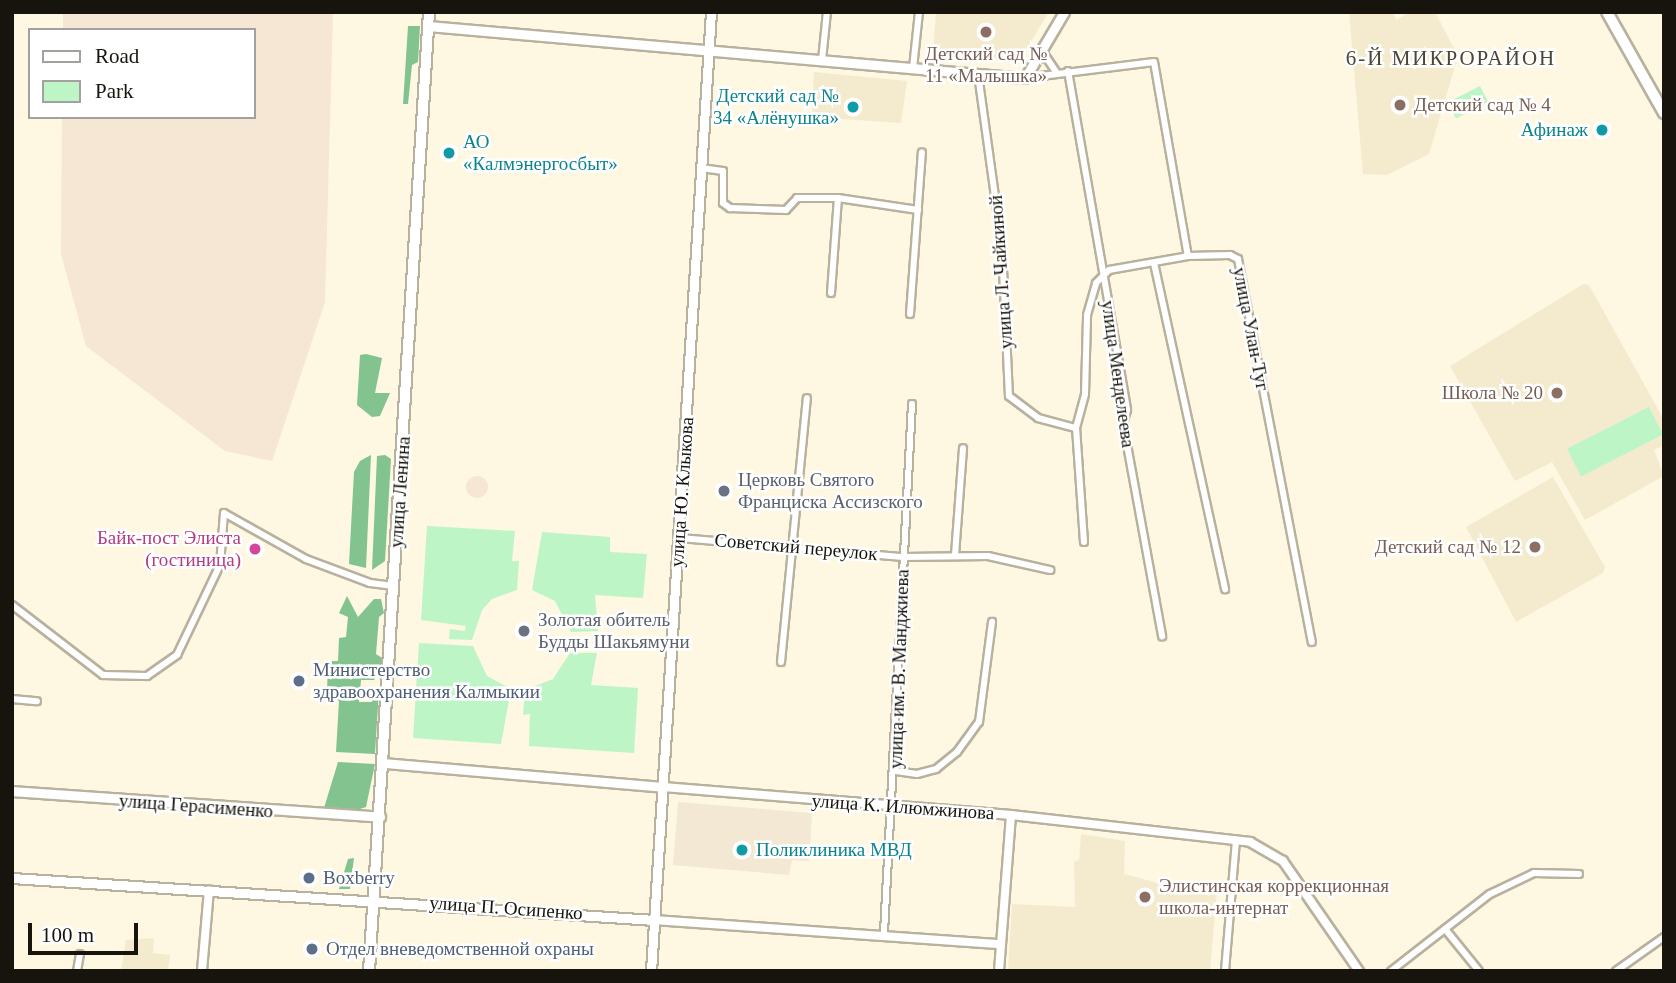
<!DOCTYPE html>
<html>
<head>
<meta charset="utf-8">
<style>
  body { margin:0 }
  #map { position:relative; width:1676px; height:983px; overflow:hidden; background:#fef7e2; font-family:Georgia,serif }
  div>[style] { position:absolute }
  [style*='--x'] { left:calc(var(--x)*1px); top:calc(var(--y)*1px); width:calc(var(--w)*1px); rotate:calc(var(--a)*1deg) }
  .built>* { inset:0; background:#f4ebcf }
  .industrial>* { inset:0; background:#f5e7d4 }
  .round { border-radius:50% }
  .medical>* { inset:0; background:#f2e8d3 }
  .green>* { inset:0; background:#bdf5c7; transform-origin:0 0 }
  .forest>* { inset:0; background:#82c38f }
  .roads { filter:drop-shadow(2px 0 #b8b19d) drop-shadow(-2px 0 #b8b19d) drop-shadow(0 2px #b8b19d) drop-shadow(0 -2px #b8b19d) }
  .minor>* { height:6px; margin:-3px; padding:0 3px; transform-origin:3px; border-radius:3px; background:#fff }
  .tertiary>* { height:8px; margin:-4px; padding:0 4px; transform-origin:4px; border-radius:4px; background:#fff }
  .secondary>* { height:9px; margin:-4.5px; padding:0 4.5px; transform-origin:4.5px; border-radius:4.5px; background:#fff }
  .primary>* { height:10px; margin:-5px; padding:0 5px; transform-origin:5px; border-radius:5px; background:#fff }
  .dots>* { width:19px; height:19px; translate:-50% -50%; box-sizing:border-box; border:4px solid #fff; border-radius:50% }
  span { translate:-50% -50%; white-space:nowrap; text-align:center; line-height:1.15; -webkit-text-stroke:5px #fff; paint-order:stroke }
  .education-label { font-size:19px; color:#785e54 }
  .left { translate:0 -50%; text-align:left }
  .right { translate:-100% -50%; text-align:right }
  .culture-label { font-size:19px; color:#0d838f }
  .street-label { font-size:19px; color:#16140d }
  .worship-label { font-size:19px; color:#5b616d }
  .hotel-label { font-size:19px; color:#b23c85 }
  .service-label { font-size:19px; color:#4e5e75 }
  .neighbourhood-label { font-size:21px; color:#4b4534; letter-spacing:2px }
  .frame { position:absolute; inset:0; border:14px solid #16140d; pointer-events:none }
  .legend { position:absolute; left:28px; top:28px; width:228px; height:91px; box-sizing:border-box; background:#fff; border:2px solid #a2a19e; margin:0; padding:9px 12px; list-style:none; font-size:21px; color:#16140d }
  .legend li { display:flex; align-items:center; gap:14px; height:35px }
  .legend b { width:35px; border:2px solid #a2a19e }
  .scale { position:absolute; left:28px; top:923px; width:110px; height:32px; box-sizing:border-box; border:4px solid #16140d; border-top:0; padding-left:9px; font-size:21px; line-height:24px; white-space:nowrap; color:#16140d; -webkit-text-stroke:5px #fff; paint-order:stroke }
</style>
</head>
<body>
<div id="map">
  <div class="built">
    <div style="clip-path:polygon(936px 12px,1049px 12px,1019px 61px,933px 53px)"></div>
    <div style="clip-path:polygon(1349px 12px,1393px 12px,1396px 20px,1410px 12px,1435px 12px,1458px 56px,1429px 154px,1387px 175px,1363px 174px)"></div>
    <div style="clip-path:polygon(814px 72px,907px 81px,901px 123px,827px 118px,812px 111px)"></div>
    <div style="clip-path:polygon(1583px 284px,1589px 285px,1664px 420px,1664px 445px,1654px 450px,1664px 476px,1585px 520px,1552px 462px,1515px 481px,1450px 366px)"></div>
    <div style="clip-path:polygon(1553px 477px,1605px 567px,1603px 573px,1516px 622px,1466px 527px)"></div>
    <div style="clip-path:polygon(1081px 834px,1125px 841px,1124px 874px,1177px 888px,1217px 891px,1210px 971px,1008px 971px,1012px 904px,1075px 907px,1074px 862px,1079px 860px)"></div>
    <div style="clip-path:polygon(154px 938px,153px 953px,170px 955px,168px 970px,174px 971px,121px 971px,126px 940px)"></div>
  </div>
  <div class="industrial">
    <div style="clip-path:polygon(63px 12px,333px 12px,325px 302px,272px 461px,225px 451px,86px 346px,61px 254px,62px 117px,254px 117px,254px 30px,63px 30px)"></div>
    <div class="round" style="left:466px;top:476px;width:22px;height:22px"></div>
  </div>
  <div class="medical">
    <div style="clip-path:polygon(678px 802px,812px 813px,809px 861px,792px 860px,789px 875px,673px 865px)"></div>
  </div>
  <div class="green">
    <div style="left:1480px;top:86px;width:18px;height:36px;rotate:63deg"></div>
    <div style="left:1649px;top:407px;width:31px;height:92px;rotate:63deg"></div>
    <div style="clip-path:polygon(427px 526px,515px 531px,512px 561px,519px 561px,517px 590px,492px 599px,482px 610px,472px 640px,449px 639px,450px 629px,465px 631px,466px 626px,421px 620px)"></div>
    <div style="clip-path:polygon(542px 532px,610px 537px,610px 552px,647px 554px,643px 598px,595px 595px,598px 631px,571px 632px,555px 601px,532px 590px)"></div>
    <div style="clip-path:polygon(419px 643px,473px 646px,487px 676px,511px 689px,501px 744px,413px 738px)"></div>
    <div style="clip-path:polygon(570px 653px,597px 653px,591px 685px,638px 688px,634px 753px,529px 746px,530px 714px,523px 715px,525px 690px,553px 679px)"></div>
  </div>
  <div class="forest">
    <div style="clip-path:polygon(408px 26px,420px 26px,418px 62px,412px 65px,408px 104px,403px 104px)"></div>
    <div style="clip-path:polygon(366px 354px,382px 358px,375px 393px,390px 393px,380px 416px,372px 417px,357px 405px,360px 355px)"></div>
    <div style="clip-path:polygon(371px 455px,366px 568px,349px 564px,354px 472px,360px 461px)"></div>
    <div style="clip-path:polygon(385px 455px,391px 459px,385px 561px,372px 570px,377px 456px)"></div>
    <div style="clip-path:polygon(347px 596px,358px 617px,374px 599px,381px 599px,384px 613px,379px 617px,376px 654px,382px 658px,381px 670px,374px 680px,361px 680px,359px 702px,372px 702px,374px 690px,379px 690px,375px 754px,336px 752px,339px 701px,327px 692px,328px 661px,338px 661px,339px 638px,346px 637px,348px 617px,339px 613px)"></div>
    <div style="clip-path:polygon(338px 762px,375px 764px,366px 807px,354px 811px,324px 808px)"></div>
    <div style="clip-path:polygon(354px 858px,350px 889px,339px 889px,348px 859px)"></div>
  </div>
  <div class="roads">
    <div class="minor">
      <div style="--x:1042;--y:51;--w:25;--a:56"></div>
      <div style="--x:822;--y:60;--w:48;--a:-84.1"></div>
      <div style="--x:913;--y:68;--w:56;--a:-83.9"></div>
      <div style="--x:1068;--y:71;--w:344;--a:80.1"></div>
      <div style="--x:1127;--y:410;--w:14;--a:107"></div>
      <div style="--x:1123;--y:423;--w:217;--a:79.6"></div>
      <div style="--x:978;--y:74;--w:176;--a:82.1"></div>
      <div style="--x:1002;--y:248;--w:148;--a:87.3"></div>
      <div style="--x:1009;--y:396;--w:36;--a:37"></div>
      <div style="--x:1038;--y:418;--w:39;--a:15"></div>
      <div style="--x:1025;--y:78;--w:130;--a:-7.1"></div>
      <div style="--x:1154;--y:62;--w:197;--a:80.1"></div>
      <div style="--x:701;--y:168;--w:22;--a:8"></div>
      <div style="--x:723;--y:171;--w:32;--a:90"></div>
      <div style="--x:723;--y:203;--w:9;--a:36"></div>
      <div style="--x:730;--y:208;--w:56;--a:2"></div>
      <div style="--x:786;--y:210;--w:16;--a:-47"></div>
      <div style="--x:797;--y:198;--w:41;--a:0"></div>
      <div style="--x:838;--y:198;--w:81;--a:8.5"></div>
      <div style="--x:1154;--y:263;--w:334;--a:77.7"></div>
      <div style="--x:831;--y:293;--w:95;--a:-85.8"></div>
      <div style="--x:910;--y:314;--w:162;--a:-85.8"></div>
      <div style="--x:680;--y:538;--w:224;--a:4.9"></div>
      <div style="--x:903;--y:557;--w:85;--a:-0.7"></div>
      <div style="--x:988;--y:556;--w:64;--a:12.7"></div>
      <div style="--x:1084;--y:542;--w:114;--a:-94"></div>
      <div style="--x:1076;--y:428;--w:35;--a:-75"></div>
      <div style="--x:1085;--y:394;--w:79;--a:-88.5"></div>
      <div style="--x:1087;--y:315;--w:33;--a:-74"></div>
      <div style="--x:1096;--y:283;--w:18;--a:-45"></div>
      <div style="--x:1109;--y:270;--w:80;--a:-10"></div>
      <div style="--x:1188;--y:256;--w:42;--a:-1.4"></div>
      <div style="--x:1230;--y:255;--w:9;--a:27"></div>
      <div style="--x:1238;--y:259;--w:390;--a:79.1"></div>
      <div style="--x:955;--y:555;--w:107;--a:-85.7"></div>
      <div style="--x:12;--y:605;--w:115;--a:37.6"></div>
      <div style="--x:103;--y:675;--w:44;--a:1.3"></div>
      <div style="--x:147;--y:676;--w:37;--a:-35"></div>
      <div style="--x:177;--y:655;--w:100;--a:-64.5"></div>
      <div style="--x:220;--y:565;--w:52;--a:-85.6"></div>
      <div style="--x:224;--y:513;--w:94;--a:29.3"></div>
      <div style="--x:306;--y:559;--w:68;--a:20.6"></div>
      <div style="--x:370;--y:583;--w:24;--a:7"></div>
      <div style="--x:781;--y:662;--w:265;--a:-84.4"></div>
      <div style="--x:12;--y:699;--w:25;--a:5"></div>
      <div style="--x:896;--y:771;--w:21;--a:8"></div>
      <div style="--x:917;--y:774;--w:20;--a:-15"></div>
      <div style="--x:936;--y:769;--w:27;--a:-39"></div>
      <div style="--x:957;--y:752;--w:37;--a:-54"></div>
      <div style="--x:979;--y:722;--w:101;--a:-82.6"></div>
      <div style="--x:1445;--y:929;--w:54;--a:51"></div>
      <div style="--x:884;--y:933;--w:530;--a:-86.97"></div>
      <div style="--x:77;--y:971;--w:17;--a:-80"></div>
      <div style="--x:1225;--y:971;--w:132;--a:-85.2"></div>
      <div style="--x:1391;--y:971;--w:125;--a:-37.9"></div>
      <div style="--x:1490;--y:894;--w:49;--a:-25.5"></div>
      <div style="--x:1534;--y:873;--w:45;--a:1.3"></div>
      <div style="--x:1616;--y:971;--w:59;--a:-35.3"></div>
    </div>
    <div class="tertiary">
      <div style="--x:664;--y:787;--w:348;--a:4.6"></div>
      <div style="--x:1011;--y:815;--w:241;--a:6.4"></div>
      <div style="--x:1250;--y:842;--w:38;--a:30"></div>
      <div style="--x:1283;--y:861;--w:134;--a:55.4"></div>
      <div style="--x:654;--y:920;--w:347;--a:4"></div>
      <div style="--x:202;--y:971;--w:81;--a:-85.1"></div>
      <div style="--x:999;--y:971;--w:156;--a:-85.6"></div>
    </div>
    <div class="secondary">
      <div style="--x:428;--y:26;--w:599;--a:4.98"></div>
      <div style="--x:1025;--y:78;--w:77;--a:-59.4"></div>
      <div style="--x:384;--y:763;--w:281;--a:4.9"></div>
      <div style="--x:12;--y:791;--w:369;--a:4"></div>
      <div style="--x:12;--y:878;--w:643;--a:3.74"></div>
      <div style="--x:651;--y:971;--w:961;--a:-86.42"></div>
    </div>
    <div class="primary">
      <div style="--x:1607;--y:12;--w:116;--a:60.6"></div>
      <div style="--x:369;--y:971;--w:961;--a:-86.42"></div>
    </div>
  </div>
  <div class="dots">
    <div style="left:986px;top:32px;background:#8d6e63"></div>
    <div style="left:1400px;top:105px;background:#8d6e63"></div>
    <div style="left:853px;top:107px;background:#0f9aa8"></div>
    <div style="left:1602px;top:130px;background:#0f9aa8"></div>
    <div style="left:449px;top:153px;background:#0f9aa8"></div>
    <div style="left:1557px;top:393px;background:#8d6e63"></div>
    <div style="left:724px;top:491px;background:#6b7280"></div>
    <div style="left:1535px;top:547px;background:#8d6e63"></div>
    <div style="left:255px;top:549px;background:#d1479c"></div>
    <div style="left:524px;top:631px;background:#6b7280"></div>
    <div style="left:299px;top:681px;background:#5c6f8a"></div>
    <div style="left:742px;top:850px;background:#0f9aa8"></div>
    <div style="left:309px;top:878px;background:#5c6f8a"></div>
    <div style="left:1145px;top:897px;background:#8d6e63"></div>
    <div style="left:312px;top:949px;background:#5c6f8a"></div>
  </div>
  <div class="education-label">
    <span style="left:986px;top:65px">Детский сад №<br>11 «Малышка»</span>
    <span class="left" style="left:1414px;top:105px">Детский сад № 4</span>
    <span class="right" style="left:1543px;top:393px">Школа № 20</span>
    <span class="right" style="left:1521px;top:547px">Детский сад № 12</span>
    <span class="left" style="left:1159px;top:897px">Элистинская коррекционная<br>школа-интернат</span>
  </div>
  <div class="culture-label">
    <span class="right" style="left:839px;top:107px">Детский сад №<br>34 «Алёнушка»</span>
    <span class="right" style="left:1588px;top:130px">Афинаж</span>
    <span class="left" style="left:463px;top:153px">АО<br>«Калмэнергосбыт»</span>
    <span class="left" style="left:756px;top:850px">Поликлиника МВД</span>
  </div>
  <div class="street-label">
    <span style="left:1001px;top:272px;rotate:-94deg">улица Л. Чайкиной</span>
    <span style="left:1251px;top:329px;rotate:79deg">улица Улан-Туг</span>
    <span style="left:1118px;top:374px;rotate:82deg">улица Менделеева</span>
    <span style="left:400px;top:492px;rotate:-86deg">улица Ленина</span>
    <span style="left:682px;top:492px;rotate:-86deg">улица Ю. Клыкова</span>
    <span style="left:796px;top:547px;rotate:5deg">Советский переулок</span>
    <span style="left:899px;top:669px;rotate:-88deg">улица им. В. Манджиева</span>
    <span style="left:196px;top:806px;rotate:4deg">улица Герасименко</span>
    <span style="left:903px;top:807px;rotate:4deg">улица К. Илюмжинова</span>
    <span style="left:506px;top:908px;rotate:4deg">улица П. Осипенко</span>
  </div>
  <div class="worship-label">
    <span class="left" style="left:738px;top:491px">Церковь Святого<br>Франциска Ассизского</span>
    <span class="left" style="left:538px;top:631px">Золотая обитель<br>Будды Шакьямуни</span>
  </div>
  <div class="hotel-label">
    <span class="right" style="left:241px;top:549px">Байк-пост Элиста<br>(гостиница)</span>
  </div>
  <div class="service-label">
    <span class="left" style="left:313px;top:681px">Министерство<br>здравоохранения Калмыкии</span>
    <span class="left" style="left:323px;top:878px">Boxberry</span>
    <span class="left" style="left:326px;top:949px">Отдел вневедомственной охраны</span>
  </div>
  <div class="neighbourhood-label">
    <span style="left:1451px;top:58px">6-Й МИКРОРАЙОН</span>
  </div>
  <div class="frame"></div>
  <ul class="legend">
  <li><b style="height:9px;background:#fff"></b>Road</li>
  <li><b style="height:19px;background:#bdf5c7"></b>Park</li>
  </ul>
  <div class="scale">100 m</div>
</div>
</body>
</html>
